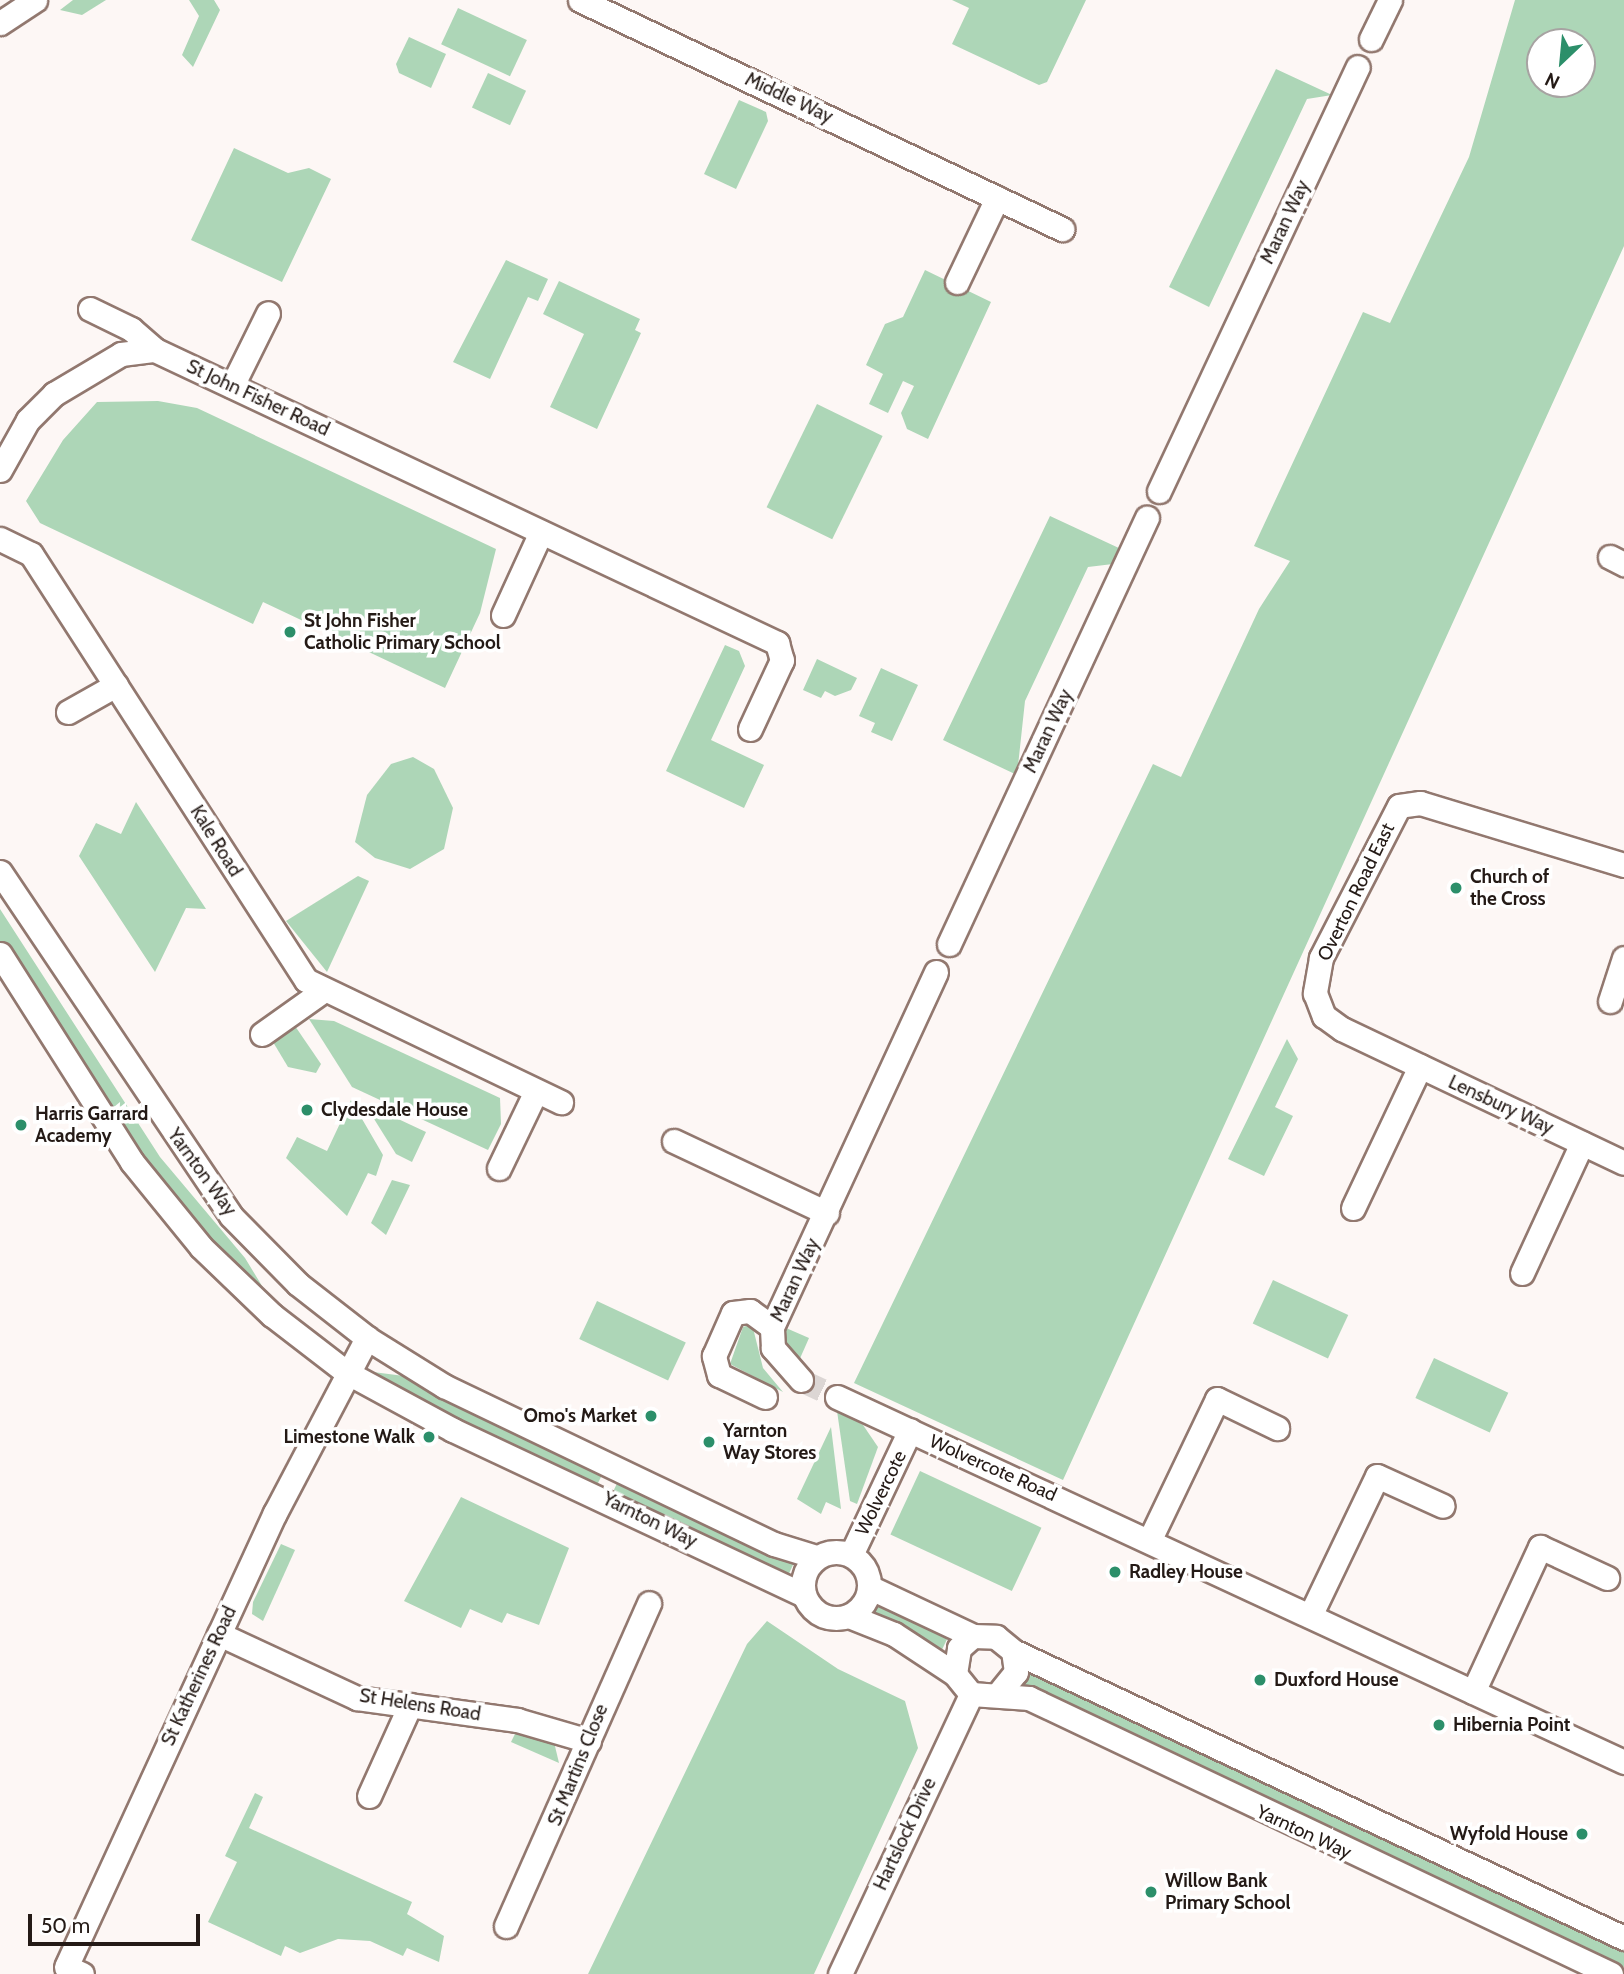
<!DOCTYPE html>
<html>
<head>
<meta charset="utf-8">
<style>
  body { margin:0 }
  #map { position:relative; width:1624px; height:1974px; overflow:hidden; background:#fdf7f5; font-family:Cabin,sans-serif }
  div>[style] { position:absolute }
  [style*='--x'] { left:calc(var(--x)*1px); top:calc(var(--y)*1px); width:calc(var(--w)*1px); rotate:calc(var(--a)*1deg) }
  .green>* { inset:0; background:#add6b7; transform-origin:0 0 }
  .minor-tunnel>* { height:23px; margin-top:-11.5px; transform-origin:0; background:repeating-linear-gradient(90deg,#dcd6d4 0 23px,transparent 0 34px) }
  .roads { filter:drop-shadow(2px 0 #92786f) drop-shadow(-2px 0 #92786f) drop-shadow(0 2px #92786f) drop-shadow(0 -2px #92786f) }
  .minor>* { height:23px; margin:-11.5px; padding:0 11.5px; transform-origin:11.5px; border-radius:11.5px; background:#fff }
  .minor>.ring { margin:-11.5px; padding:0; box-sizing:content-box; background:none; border:23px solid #fff; border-radius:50% }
  .dots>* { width:19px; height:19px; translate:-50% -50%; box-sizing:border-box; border:4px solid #fff; border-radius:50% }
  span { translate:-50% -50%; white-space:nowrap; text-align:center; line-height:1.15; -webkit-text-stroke:7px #fff; paint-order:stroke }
  .street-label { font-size:19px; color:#241a16 }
  .poi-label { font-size:19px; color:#241a16; font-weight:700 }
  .left { translate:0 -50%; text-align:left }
  .right { translate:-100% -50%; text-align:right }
  .north { position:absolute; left:1526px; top:28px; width:70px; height:70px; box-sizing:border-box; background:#fff; border:2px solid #a7a3a2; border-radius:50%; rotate:206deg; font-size:19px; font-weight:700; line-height:28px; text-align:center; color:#241a16 }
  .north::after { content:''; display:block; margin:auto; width:24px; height:32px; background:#2c8f6a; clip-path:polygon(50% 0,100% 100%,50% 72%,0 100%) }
  .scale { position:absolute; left:28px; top:1914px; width:172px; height:32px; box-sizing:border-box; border:4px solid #241a16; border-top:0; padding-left:9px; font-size:21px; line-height:24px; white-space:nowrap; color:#241a16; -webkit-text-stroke:5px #fff; paint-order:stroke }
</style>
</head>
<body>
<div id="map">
  <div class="green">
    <div style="clip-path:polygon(73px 0,106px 0,82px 15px,60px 10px)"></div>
    <div style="clip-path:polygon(189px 0,214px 0,220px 10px,193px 67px,182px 55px,199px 16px)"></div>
    <div style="clip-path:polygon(952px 0,1086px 0,1047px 82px,1039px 85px,952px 44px,969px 8px)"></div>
    <div style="clip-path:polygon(evenodd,1515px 0,1624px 0,1624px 246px,1063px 1480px,854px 1383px,1153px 764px,1181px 777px,1259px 609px,1290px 561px,1254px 546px,1363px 312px,1390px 323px,1469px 157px,1515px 0,1582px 42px,1582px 84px,1540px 84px,1540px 42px,1582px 42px)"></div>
    <div style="left:458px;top:8px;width:76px;height:40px;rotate:25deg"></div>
    <div style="clip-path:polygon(409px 37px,446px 54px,431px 88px,399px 73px,396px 64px)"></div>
    <div style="clip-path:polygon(1276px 69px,1332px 95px,1307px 99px,1209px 307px,1169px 287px)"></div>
    <div style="left:488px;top:73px;width:42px;height:38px;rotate:25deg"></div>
    <div style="clip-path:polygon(739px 100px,766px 112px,768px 121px,736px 189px,704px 174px)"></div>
    <div style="clip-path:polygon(234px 148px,288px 173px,309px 168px,331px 179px,282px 282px,191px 240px)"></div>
    <div style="clip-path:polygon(506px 260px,548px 279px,538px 301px,528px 297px,490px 379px,453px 362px)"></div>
    <div style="clip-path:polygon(925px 270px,991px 302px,928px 439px,907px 429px,901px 413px,914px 386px,903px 381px,888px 413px,869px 404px,883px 374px,866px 365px,885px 324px,903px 317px)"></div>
    <div style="clip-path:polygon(559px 281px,640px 319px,635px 330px,641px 333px,597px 429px,550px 407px,584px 334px,543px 314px)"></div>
    <div style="clip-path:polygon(158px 401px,197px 408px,496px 549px,480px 613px,445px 688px,263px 602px,253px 624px,40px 523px,26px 501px,63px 440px,97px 402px)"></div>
    <div style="left:817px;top:404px;width:73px;height:115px;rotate:26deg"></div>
    <div style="clip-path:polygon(1050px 516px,1121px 549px,1113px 564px,1088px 567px,1025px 701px,1017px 775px,943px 740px)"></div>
    <div style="clip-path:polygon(725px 645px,739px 651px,745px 666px,711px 740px,764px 765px,744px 808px,666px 771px)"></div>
    <div style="clip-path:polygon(817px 659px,857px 678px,851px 690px,835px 696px,825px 691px,821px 698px,803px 690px)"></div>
    <div style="clip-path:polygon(881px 668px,918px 685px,892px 741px,871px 732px,875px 723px,859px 716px)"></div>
    <div style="clip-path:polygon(413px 757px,434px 769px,453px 808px,444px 849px,410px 869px,375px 858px,355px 842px,367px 795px,391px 764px)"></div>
    <div style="clip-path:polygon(136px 802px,206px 909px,186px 908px,155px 972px,79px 856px,96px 823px,121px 834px)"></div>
    <div style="clip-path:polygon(358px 876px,369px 881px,327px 972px,286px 921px)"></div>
    <div style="clip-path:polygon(0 909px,160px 1157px,245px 1258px,273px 1304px,224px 1259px,153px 1175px,0 941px)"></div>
    <div style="clip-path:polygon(309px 1019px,334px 1021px,500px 1098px,501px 1124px,488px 1150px,352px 1087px)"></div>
    <div style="clip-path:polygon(295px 1026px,321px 1064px,316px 1073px,288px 1067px,273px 1042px)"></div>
    <div style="clip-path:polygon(1287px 1039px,1298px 1059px,1275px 1107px,1293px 1116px,1264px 1176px,1228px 1159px)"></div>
    <div style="clip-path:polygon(351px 1100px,383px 1155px,376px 1176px,368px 1173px,347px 1216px,286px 1158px,297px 1137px,327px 1151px)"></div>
    <div style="clip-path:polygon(364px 1103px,426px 1132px,412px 1162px,396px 1154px)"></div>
    <div style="clip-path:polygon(392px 1180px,410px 1185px,386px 1235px,371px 1223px)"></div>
    <div style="left:1273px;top:1280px;width:83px;height:48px;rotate:25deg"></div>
    <div style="left:597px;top:1301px;width:98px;height:42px;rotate:25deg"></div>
    <div style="clip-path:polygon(752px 1324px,763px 1368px,783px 1392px,730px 1364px,743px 1327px)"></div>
    <div style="clip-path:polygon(786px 1328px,809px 1338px,798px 1363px,786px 1348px)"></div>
    <div style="left:1434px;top:1358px;width:82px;height:44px;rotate:25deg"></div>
    <div style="clip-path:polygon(373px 1372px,404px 1376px,603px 1473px,596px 1487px,432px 1410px)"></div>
    <div style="clip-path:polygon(837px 1411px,863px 1425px,878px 1447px,857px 1504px,850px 1501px)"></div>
    <div style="clip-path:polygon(831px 1427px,841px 1509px,826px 1502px,821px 1514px,797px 1499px)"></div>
    <div style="left:920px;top:1471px;width:134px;height:70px;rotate:25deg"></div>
    <div style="left:619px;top:1479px;width:194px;height:18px;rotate:25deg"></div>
    <div style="clip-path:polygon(461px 1497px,569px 1548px,539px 1625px,507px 1613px,502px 1623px,470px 1609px,461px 1628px,404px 1601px)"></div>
    <div style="clip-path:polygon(281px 1544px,295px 1550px,263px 1621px,252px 1614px,253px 1602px)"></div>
    <div style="clip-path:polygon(872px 1599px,949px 1635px,939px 1656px,865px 1614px)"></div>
    <div style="clip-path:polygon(767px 1621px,838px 1669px,905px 1701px,918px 1748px,814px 1974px,588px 1974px,747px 1644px)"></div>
    <div style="clip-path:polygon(1028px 1671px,1624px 1948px,1624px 1967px,1021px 1690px)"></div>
    <div style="clip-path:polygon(516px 1732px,554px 1742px,559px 1763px,511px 1742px)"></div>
    <div style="clip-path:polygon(255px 1793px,263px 1797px,249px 1828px,412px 1902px,407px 1914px,444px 1936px,439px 1962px,407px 1948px,403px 1956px,370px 1941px,338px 1939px,300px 1953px,285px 1946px,281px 1956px,208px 1922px,237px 1862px,225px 1856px)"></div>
  </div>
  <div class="minor-tunnel">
    <div style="--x:801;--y:1380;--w:40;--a:25"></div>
  </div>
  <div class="roads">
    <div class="minor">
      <div style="--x:580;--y:0;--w:534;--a:25.41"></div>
      <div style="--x:0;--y:23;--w:42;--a:-33.3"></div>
      <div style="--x:1371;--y:39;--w:43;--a:-64"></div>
      <div style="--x:957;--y:282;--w:93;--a:-64.5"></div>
      <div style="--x:90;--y:309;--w:46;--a:26"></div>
      <div style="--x:131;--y:329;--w:32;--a:41"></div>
      <div style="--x:232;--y:386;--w:81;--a:-63.7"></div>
      <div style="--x:0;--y:470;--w:57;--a:-60.8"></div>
      <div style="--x:28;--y:420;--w:37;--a:-45"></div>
      <div style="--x:54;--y:394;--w:78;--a:-30.8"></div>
      <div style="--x:121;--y:354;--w:34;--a:-7"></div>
      <div style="--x:155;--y:350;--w:688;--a:25.22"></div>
      <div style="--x:777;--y:643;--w:18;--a:74"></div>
      <div style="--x:782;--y:660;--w:76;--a:114.9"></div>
      <div style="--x:1159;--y:491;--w:468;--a:-64.9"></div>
      <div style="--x:0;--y:539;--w:34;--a:26"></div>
      <div style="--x:31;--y:554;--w:507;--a:57.16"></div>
      <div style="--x:306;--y:980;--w:283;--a:25.6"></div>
      <div style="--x:1610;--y:557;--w:16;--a:27"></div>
      <div style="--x:503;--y:615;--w:91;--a:-65.4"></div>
      <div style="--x:68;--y:712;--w:55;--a:-29.4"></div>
      <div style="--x:1624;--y:865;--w:213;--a:-163.1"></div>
      <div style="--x:1420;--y:803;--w:21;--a:172"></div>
      <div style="--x:1399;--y:806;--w:171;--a:117.2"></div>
      <div style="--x:1321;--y:958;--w:36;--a:100"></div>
      <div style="--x:1315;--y:993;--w:25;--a:69"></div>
      <div style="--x:1324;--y:1016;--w:22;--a:36"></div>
      <div style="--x:1342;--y:1029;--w:312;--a:25.4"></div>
      <div style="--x:0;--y:872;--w:414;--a:56.1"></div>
      <div style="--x:231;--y:1216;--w:95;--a:45.4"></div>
      <div style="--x:298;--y:1284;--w:88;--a:38"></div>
      <div style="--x:367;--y:1338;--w:91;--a:31.9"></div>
      <div style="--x:444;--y:1386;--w:366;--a:25.6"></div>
      <div style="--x:774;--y:1544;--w:44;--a:17.2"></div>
      <div style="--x:949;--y:944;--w:470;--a:-65.1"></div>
      <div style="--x:0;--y:954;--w:246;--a:57.6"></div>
      <div style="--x:132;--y:1162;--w:109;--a:50.9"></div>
      <div style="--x:201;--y:1247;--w:98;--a:43.8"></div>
      <div style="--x:272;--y:1315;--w:93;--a:37.6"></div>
      <div style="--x:346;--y:1372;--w:122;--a:28.5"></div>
      <div style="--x:453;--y:1430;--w:387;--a:25.2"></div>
      <div style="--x:1610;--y:1001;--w:45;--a:-72"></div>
      <div style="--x:262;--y:1034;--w:72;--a:-35.4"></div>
      <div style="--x:674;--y:1141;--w:169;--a:25.2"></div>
      <div style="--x:499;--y:1168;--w:85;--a:-64.3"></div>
      <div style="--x:1353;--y:1208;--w:157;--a:-64.7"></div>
      <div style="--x:1522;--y:1273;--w:143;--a:-65.2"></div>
      <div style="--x:801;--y:1380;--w:43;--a:-131.2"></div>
      <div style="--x:773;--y:1348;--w:21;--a:-93"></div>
      <div style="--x:772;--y:1327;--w:391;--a:-65.2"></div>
      <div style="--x:765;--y:1397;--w:51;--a:-154.4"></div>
      <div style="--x:719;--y:1375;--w:20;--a:-105"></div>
      <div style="--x:714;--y:1356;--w:47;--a:-66.2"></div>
      <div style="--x:733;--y:1313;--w:17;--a:-7"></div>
      <div style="--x:750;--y:1311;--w:27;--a:36"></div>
      <div style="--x:837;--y:1397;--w:868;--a:24.88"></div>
      <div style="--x:1150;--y:1539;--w:155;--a:-64.4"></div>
      <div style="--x:1217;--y:1399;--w:67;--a:25.8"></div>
      <div class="ring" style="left:803px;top:1552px;width:43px;height:43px"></div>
      <div style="--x:851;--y:1555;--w:138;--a:-64.7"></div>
      <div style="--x:869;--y:1587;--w:115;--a:25.2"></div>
      <div style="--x:849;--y:1616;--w:48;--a:21.8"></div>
      <div style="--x:894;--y:1634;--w:73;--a:33.3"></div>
      <div style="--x:1310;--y:1616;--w:155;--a:-64.4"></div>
      <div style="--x:1377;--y:1476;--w:72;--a:24.4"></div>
      <div style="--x:219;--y:1634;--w:152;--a:24.9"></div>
      <div style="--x:357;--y:1698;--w:162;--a:7.8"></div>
      <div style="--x:517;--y:1720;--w:75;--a:16.3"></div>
      <div style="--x:1473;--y:1692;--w:160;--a:-65.2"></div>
      <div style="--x:1540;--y:1547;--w:74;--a:24.8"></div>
      <div style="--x:998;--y:1694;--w:28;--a:-51"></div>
      <div style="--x:1016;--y:1672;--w:21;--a:-98"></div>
      <div style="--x:369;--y:1796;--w:100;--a:-65.7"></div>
      <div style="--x:506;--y:1926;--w:353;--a:-66.1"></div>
      <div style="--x:82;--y:1974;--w:17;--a:-156"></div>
      <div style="--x:66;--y:1967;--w:500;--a:-65.3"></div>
      <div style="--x:275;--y:1513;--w:198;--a:-62.3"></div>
      <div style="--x:840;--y:1974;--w:309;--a:-64.9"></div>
      <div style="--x:1611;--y:1974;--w:644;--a:-154.63"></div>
      <div style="--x:1029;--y:1698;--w:58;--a:-176.1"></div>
      <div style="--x:971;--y:1694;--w:26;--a:-129"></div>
      <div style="--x:955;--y:1674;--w:26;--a:-81"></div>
      <div style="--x:959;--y:1648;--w:18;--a:-41"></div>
      <div style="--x:973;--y:1636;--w:23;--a:2"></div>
      <div style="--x:996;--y:1637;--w:22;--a:39"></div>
      <div style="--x:1013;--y:1651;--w:675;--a:25.16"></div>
    </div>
  </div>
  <div class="dots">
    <div style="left:290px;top:632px;background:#2c8f6a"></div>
    <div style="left:1456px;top:888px;background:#2c8f6a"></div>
    <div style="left:307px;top:1110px;background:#2c8f6a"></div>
    <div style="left:21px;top:1125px;background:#2c8f6a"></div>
    <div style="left:651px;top:1416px;background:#2c8f6a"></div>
    <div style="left:429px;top:1437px;background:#2c8f6a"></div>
    <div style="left:709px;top:1442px;background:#2c8f6a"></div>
    <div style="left:1115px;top:1572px;background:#2c8f6a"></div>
    <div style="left:1260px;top:1680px;background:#2c8f6a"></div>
    <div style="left:1439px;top:1725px;background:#2c8f6a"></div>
    <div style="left:1582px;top:1834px;background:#2c8f6a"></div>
    <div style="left:1151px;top:1892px;background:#2c8f6a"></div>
  </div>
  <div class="street-label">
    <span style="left:789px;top:98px;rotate:25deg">Middle Way</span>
    <span style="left:1285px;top:222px;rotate:-65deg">Maran Way</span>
    <span style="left:258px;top:398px;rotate:25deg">St John Fisher Road</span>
    <span style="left:1048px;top:731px;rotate:-65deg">Maran Way</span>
    <span style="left:216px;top:841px;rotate:58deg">Kale Road</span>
    <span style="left:1356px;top:892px;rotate:-64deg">Overton Road East</span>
    <span style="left:1501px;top:1105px;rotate:25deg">Lensbury Way</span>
    <span style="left:202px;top:1172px;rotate:54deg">Yarnton Way</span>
    <span style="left:795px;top:1280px;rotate:-65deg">Maran Way</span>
    <span style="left:993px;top:1468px;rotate:24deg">Wolvercote Road</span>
    <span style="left:881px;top:1493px;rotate:-64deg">Wolvercote</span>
    <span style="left:650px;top:1520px;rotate:26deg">Yarnton Way</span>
    <span style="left:199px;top:1676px;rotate:-65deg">St Katherines Road</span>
    <span style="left:420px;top:1705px;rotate:9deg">St Helens Road</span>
    <span style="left:578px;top:1765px;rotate:-68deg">St Martins Close</span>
    <span style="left:1304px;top:1832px;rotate:25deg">Yarnton Way</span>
    <span style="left:905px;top:1834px;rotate:-65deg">Hartslock Drive</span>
  </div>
  <div class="poi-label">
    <span class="left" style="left:304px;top:632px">St John Fisher<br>Catholic Primary School</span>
    <span class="left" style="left:1470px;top:888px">Church of<br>the Cross</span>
    <span class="left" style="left:321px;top:1110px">Clydesdale House</span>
    <span class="left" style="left:35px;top:1125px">Harris Garrard<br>Academy</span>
    <span class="right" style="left:637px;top:1416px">Omo's Market</span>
    <span class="left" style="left:723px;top:1442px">Yarnton<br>Way Stores</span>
    <span class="right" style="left:415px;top:1437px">Limestone Walk</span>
    <span class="left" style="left:1129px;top:1572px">Radley House</span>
    <span class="left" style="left:1274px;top:1680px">Duxford House</span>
    <span class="left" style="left:1453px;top:1725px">Hibernia Point</span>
    <span class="right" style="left:1568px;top:1834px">Wyfold House</span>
    <span class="left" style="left:1165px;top:1892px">Willow Bank<br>Primary School</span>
  </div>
  <div class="north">N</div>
  <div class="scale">50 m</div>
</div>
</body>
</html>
